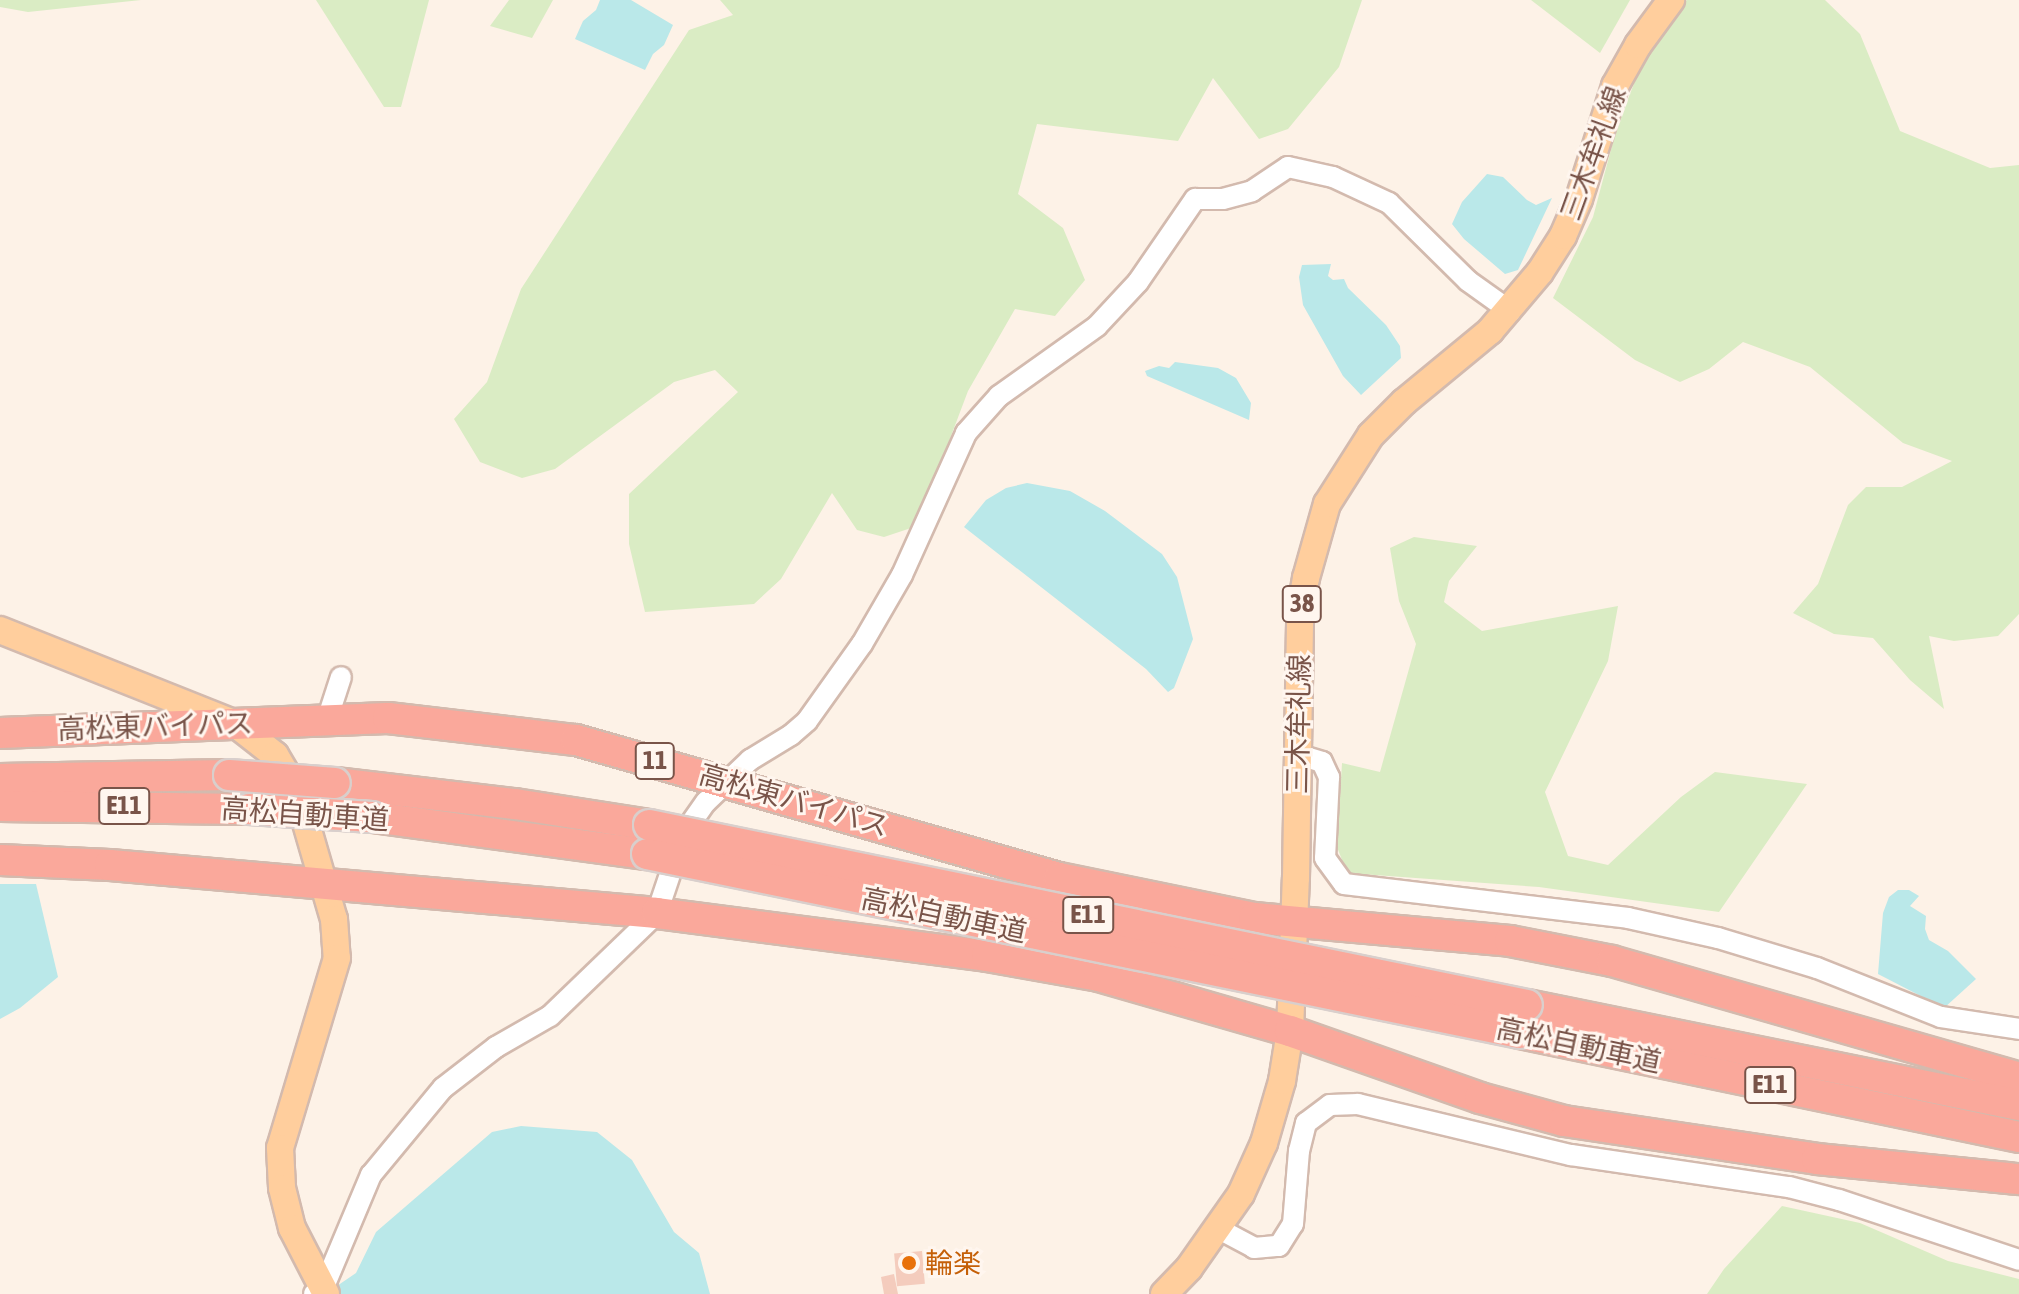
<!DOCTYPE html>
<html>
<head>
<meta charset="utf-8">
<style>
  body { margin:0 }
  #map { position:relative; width:2019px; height:1294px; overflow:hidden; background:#fdf2e7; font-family:"Asap Condensed","Noto Sans JP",sans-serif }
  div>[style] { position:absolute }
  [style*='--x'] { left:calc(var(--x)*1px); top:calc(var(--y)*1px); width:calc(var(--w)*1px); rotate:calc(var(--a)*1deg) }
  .green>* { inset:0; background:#daecc4 }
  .water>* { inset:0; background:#bae8e9 }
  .building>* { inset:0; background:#f4ccbd; transform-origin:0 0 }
  .roads { filter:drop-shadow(2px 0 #d3baae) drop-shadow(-2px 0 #d3baae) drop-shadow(0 2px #d3baae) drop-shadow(0 -2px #d3baae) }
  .minor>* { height:20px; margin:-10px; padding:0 10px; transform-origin:10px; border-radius:10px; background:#fff }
  .major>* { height:26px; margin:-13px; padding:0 13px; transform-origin:13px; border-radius:13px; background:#ffce9d }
  .highway>* { height:30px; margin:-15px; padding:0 15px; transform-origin:15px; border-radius:15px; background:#faa89b }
  .bridges { filter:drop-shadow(2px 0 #d9cfcc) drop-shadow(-2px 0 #d9cfcc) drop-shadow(0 2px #d9cfcc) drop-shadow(0 -2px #d9cfcc) }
  .highway-bridge>* { height:30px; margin:-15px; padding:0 15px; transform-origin:15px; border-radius:15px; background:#faa89b }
  .dots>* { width:22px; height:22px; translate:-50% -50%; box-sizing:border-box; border:4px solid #fff6ef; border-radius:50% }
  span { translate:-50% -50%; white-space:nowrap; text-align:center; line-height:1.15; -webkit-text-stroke:6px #fff6ef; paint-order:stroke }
  .shield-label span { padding:2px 6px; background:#fff6ef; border:2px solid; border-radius:6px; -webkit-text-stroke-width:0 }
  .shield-label { font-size:26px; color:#795449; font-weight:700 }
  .street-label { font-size:28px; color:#795449 }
  .food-label { font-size:28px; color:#c56008 }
  .left { translate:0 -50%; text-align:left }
</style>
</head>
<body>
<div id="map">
  <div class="green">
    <div style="clip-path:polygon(0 0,141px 0,28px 12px,0 7px)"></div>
    <div style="clip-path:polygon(316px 0,429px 0,401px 107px,384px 107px)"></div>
    <div style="clip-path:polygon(509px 0,553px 0,532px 38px,490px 26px)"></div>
    <div style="clip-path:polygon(720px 0,1362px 0,1339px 67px,1288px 129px,1259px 139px,1213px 78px,1178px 141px,1037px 124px,1018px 194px,1063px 228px,1085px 280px,1055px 316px,1015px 309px,968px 391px,917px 526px,884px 537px,857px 530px,832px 493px,781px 579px,754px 604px,645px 612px,629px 544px,629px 494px,738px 392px,715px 370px,674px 382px,555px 469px,522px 478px,480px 462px,454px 419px,487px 382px,521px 289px,689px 30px,733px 15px)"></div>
    <div style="clip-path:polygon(1531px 0,1630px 0,1600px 53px)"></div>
    <div style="clip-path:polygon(1687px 0,1825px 0,1860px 34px,1900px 131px,1990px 168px,2019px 165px,2019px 614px,1998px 636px,1954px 641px,1929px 636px,1944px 709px,1910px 680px,1873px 638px,1834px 634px,1793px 613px,1818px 584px,1848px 505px,1866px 487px,1902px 487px,1952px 461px,1903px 443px,1810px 367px,1743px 342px,1709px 369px,1680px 382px,1635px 360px,1553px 298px,1593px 217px,1617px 127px,1646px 53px)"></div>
    <div style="clip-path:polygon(1414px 537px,1477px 546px,1449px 581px,1444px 602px,1482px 631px,1618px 606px,1608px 661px,1545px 792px,1568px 856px,1608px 865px,1681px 797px,1715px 772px,1807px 784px,1719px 912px,1539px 887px,1347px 873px,1337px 847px,1342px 763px,1380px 772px,1416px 644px,1399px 601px,1390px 548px)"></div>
    <div style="clip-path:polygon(1782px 1206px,1860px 1223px,1948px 1261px,2019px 1279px,2019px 1294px,1707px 1294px,1724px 1269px)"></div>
  </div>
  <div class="water">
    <div style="clip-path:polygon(600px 0,631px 0,673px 25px,664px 45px,653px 54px,645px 70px,575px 39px,583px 21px,596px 10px)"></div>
    <div style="clip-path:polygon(1487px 174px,1503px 177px,1527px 200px,1536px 205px,1552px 198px,1518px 270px,1505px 274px,1464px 239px,1452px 224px,1462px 202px)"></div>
    <div style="clip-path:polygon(1331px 264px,1328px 276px,1333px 280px,1344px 279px,1348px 288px,1386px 325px,1400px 346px,1401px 358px,1361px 395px,1343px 376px,1303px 305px,1299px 277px,1302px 265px)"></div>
    <div style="clip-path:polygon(1175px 362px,1218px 368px,1236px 378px,1251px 403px,1249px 420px,1147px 376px,1145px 371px,1159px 366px,1169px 368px)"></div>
    <div style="clip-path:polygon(1027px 483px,1070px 491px,1105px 511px,1162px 554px,1177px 577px,1193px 639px,1174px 688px,1168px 692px,1146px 669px,964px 527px,986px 500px,1006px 488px)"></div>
    <div style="clip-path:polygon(0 884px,36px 884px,58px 977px,20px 1008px,0 1019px)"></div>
    <div style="clip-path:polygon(1898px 890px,1909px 890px,1919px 896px,1910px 906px,1926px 916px,1925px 929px,1929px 940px,1948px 951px,1976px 979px,1944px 1008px,1878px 974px,1883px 913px,1889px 897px)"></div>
    <div style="clip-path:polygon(521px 1126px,597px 1132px,632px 1160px,674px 1232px,699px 1253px,710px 1294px,338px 1294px,334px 1288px,356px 1273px,376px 1232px,492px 1132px)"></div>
  </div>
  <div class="building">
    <div style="left:922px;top:1251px;width:33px;height:28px;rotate:85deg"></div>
    <div style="clip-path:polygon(894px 1274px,898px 1294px,884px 1294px,881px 1277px)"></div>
  </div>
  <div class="roads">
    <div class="minor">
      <div style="--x:327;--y:720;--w:45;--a:-72"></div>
      <div style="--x:1296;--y:754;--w:27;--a:17"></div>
      <div style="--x:1322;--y:762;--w:17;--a:65"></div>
      <div style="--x:1329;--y:777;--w:81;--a:92.8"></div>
      <div style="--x:1325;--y:858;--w:32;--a:54"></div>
      <div style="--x:1344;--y:884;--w:286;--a:6.8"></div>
      <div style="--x:1628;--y:918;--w:92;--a:12.5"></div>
      <div style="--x:1718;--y:938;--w:103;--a:16.9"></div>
      <div style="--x:1817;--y:968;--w:133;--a:21.6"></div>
      <div style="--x:1941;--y:1017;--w:79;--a:8.7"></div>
      <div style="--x:1219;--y:1229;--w:40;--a:28"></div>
      <div style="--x:1254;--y:1248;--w:25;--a:-5"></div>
      <div style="--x:1279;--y:1246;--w:26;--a:-58"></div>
      <div style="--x:1293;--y:1224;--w:73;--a:-85.3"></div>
      <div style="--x:1299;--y:1151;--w:29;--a:-76"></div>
      <div style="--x:1306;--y:1123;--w:30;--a:-37"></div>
      <div style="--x:1330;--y:1105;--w:28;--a:-2"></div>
      <div style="--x:1358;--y:1104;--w:219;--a:13.5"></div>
      <div style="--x:1571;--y:1155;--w:220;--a:8.4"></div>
      <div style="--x:1789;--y:1187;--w:52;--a:14.6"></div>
      <div style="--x:1839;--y:1200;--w:190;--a:18.4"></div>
      <div style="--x:314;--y:1294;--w:10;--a:-29"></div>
      <div style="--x:323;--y:1289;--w:124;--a:-67.2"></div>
      <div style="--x:371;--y:1175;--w:113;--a:-50.4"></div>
      <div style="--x:443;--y:1088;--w:67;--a:-37.7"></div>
      <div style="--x:496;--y:1047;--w:62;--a:-29.9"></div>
      <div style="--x:550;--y:1016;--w:149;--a:-43.9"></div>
      <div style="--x:657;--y:913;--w:84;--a:-71.4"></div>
      <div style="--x:684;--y:833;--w:38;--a:-55"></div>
      <div style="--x:706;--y:802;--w:61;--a:-43.7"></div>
      <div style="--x:750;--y:760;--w:48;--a:-31.4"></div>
      <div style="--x:791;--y:735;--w:21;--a:-41"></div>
      <div style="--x:807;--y:721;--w:95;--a:-54.5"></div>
      <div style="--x:862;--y:644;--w:80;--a:-59.9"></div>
      <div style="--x:902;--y:575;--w:156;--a:-65.7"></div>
      <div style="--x:966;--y:433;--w:50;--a:-48.3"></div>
      <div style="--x:999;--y:396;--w:120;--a:-35.5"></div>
      <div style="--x:1097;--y:326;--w:60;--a:-47"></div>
      <div style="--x:1138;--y:282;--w:101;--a:-55.5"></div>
      <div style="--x:1195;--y:199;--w:28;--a:0"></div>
      <div style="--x:1223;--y:199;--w:30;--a:-15"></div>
      <div style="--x:1252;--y:191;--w:43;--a:-33.7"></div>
      <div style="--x:1288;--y:167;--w:46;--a:12.5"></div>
      <div style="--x:1333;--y:177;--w:62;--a:24.9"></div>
      <div style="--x:1389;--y:203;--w:111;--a:44.6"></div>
      <div style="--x:1468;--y:281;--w:52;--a:35.5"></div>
    </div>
    <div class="major">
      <div style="--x:0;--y:630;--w:252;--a:21.7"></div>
      <div style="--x:234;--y:723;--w:52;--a:38"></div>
      <div style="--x:275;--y:755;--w:43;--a:59.3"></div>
      <div style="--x:297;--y:792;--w:132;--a:73.8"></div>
      <div style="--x:334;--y:919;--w:39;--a:86"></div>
      <div style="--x:337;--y:958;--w:198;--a:106.7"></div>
      <div style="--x:280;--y:1148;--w:40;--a:87.1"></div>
      <div style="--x:282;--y:1188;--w:41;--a:76"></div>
      <div style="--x:292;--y:1228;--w:74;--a:62.7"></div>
      <div style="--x:1164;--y:1294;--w:36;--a:-46"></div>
      <div style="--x:1189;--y:1268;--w:90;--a:-54.9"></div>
      <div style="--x:1241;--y:1194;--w:56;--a:-65.7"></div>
      <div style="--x:1264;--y:1143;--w:65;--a:-73.8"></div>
      <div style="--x:1282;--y:1081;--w:51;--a:-80.9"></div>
      <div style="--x:1290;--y:1031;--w:153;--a:-87.8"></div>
      <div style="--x:1296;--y:878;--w:266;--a:-89.1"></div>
      <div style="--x:1300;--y:612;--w:35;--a:-80"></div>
      <div style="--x:1306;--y:578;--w:77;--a:-74.2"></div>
      <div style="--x:1327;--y:504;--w:82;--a:-57.5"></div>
      <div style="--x:1371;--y:435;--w:47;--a:-45"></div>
      <div style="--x:1404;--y:402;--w:112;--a:-39.5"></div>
      <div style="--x:1490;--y:331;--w:77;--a:-49.7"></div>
      <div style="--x:1540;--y:272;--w:43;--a:-57.4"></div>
      <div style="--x:1563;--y:236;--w:40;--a:-66.6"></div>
      <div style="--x:1579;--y:199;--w:119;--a:-72.3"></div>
      <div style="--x:1615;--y:86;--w:47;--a:-60.7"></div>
      <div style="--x:1638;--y:45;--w:56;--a:-53.7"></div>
    </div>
    <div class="highway">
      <div style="--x:0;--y:733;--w:388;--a:-2.2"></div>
      <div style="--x:388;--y:718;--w:189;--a:6.7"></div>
      <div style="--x:576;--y:740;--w:502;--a:15.95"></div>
      <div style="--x:1059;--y:878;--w:199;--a:11.6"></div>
      <div style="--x:1254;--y:918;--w:257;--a:5.1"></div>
      <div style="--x:1510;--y:941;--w:104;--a:11.1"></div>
      <div style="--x:1612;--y:961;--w:423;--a:16"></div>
      <div style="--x:0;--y:779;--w:229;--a:-1"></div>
      <div style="--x:335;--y:783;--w:181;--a:6.7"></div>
      <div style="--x:515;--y:804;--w:136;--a:8.9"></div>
      <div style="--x:0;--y:806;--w:249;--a:0.7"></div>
      <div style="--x:372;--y:817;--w:277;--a:7.7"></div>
      <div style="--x:0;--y:860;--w:110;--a:2.6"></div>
      <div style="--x:110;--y:865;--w:549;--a:5.01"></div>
      <div style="--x:657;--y:913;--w:333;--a:7.4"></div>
      <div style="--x:987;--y:956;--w:114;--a:10.1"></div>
      <div style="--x:1099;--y:976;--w:199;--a:16.1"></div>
      <div style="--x:1290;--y:1031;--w:201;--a:19.4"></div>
      <div style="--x:1480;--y:1098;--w:87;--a:15.3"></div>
      <div style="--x:1564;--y:1121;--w:256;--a:8.5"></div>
      <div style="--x:1817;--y:1159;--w:203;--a:5.7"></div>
      <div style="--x:1527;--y:1005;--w:502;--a:11.49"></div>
      <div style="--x:1520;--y:1033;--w:510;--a:11.77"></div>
    </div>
  </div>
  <div class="bridges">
    <div class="highway-bridge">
      <div style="--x:229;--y:775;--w:106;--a:4.3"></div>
      <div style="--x:249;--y:809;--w:123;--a:3.7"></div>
      <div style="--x:649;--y:825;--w:896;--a:11.59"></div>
      <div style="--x:647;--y:854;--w:891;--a:11.59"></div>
    </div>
  </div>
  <div class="dots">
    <div style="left:909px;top:1263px;background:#e8710a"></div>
  </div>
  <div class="shield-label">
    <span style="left:1302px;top:604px">38</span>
    <span style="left:655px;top:761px">11</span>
    <span style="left:124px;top:806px">E11</span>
    <span style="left:1088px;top:915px">E11</span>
    <span style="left:1770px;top:1085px">E11</span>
  </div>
  <div class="street-label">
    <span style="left:1593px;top:153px;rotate:-70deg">三木牟礼線</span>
    <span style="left:1298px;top:724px;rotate:-89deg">三木牟礼線</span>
    <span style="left:155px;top:726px;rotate:-2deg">高松東バイパス</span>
    <span style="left:794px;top:800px;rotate:16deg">高松東バイパス</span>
    <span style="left:305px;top:814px;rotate:4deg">高松自動車道</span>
    <span style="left:944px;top:915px;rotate:12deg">高松自動車道</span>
    <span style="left:1579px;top:1045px;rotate:12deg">高松自動車道</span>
  </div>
  <div class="food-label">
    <span class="left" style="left:925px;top:1263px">輪楽</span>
  </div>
</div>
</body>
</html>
